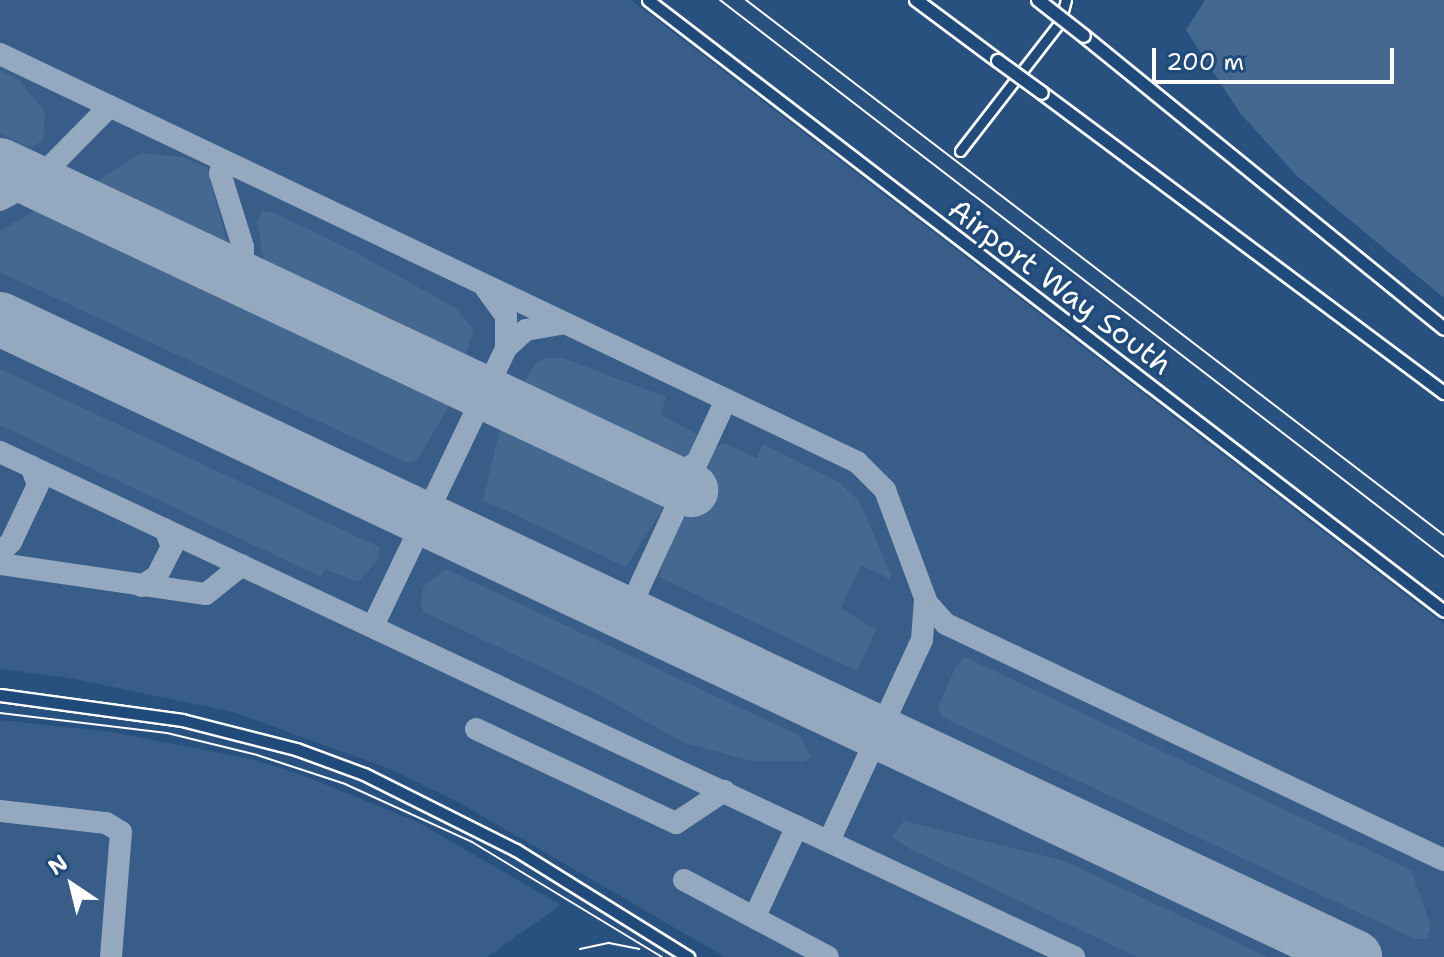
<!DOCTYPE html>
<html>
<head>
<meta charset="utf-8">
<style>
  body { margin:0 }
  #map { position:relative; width:1444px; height:957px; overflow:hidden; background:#28517f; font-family:"Shantell Sans",sans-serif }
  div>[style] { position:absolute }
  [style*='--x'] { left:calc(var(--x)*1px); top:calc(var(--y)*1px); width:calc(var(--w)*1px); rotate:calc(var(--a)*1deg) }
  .built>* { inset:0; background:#375d88 }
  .green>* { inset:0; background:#446890 }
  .taxiway>* { height:22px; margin:-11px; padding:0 11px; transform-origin:11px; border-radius:11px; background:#94a8bf }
  .runway>* { height:54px; margin:-27px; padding:0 27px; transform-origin:27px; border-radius:27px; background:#94a8bf }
  .roads { filter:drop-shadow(2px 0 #fff) drop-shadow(-2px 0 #fff) drop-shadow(0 2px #fff) drop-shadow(0 -2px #fff) }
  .minor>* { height:9px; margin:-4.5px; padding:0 4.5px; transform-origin:4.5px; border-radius:4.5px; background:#1f4a7a }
  .major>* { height:11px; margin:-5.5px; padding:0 5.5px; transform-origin:5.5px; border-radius:5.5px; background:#1f4a7a }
  .highway>* { height:12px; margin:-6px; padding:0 6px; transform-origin:6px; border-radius:6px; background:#1f4a7a }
  .rail>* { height:2px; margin:-1px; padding:0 1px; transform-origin:1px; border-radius:1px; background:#fff }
  .bridges { filter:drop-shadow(2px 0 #fff) drop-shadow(-2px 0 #fff) drop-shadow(0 2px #fff) drop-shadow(0 -2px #fff) }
  .highway-bridge>* { height:12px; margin:-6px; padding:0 6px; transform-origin:6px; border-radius:6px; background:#1f4a7a }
  span { translate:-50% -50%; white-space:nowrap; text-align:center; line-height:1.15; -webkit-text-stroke:7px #1f4a7a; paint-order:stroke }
  .street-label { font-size:30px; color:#fff }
  .north { position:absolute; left:32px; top:845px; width:80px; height:80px; -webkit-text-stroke:6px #1f4a7a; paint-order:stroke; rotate:325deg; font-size:22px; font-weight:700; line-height:32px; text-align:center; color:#fff }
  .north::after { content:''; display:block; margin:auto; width:28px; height:36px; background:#fff; clip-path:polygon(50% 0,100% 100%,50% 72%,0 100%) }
  .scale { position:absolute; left:1152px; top:48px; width:242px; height:36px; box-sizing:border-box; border:4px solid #fff; border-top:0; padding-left:10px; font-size:24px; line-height:28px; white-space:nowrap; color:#fff; -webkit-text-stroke:6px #1f4a7a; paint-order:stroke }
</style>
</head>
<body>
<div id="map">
  <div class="built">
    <div style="clip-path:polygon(0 0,631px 0,1444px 624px,1444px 957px,725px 957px,458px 802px,387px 768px,233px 712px,69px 678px,0 669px)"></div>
    <div style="clip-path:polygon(0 720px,112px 732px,252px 759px,302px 775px,416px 821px,561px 905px,487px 957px,0 957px)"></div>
  </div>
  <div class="green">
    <div style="clip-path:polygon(1205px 0,1444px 0,1444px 298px,1297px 176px,1240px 113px,1186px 30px)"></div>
    <div style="clip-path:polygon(0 70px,18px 79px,45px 112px,43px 140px,31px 148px,0 134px)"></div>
    <div style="clip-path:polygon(141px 153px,182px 157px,207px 168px,228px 246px,95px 182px)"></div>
    <div style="clip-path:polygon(39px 208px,451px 402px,418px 459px,408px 463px,0 272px,0 231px)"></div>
    <div style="clip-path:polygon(262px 212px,275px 213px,355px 252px,456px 308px,474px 330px,465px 358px,265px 265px,257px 222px)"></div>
    <div style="clip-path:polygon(546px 358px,563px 358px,666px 397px,661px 415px,697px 434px,686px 462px,521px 387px,536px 363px)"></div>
    <div style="clip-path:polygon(0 369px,379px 547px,378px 560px,358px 582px,325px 569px,321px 577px,0 425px)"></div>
    <div style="clip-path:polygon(501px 425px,665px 505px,626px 567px,483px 500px)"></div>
    <div style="clip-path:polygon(724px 443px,756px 458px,763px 444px,839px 482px,860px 502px,891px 574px,890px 579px,861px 565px,841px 608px,876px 630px,857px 671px,659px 577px,681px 512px,687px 514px,709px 469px,710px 451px)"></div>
    <div style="clip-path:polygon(446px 569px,800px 736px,811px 757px,804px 761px,752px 761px,684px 743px,592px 691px,424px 612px,420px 603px,424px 586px)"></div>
    <div style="clip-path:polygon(965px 657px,1411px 870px,1431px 926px,1427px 939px,1415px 939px,942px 717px,938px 707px,956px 666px)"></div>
    <div style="clip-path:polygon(904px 821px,1062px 860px,1268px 957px,1137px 957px,908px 848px,892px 837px)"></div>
  </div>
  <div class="taxiway">
    <div style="--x:0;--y:54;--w:949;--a:25.46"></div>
    <div style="--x:857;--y:462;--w:40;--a:45"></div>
    <div style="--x:885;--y:490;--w:121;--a:69.6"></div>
    <div style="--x:927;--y:603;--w:28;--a:48"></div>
    <div style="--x:946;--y:624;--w:551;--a:25.36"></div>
    <div style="--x:224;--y:163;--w:11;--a:112"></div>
    <div style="--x:220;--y:173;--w:77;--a:72.7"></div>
    <div style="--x:243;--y:247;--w:31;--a:90"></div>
    <div style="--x:0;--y:200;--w:41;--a:-27.8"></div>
    <div style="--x:36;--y:181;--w:103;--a:-45.4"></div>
    <div style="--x:506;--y:348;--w:27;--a:-42"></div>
    <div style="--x:526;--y:330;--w:36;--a:-10"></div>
    <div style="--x:0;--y:452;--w:1187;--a:25.18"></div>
    <div style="--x:657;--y:474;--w:19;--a:6"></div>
    <div style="--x:676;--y:476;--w:23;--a:-34"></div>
    <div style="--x:0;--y:553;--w:16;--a:-45"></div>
    <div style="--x:11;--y:542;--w:63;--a:-64.7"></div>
    <div style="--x:38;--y:485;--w:20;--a:-110"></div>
    <div style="--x:0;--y:564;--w:208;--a:8.3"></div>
    <div style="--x:206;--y:594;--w:46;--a:-38.9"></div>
    <div style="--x:142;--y:586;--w:18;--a:-34"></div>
    <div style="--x:157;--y:576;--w:33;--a:-63"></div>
    <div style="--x:172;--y:547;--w:19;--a:-111"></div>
    <div style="--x:627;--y:614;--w:236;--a:-65.2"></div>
    <div style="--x:373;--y:626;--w:308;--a:-64.4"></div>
    <div style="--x:506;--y:348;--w:32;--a:-90"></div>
    <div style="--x:506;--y:316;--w:34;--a:-126"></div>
    <div style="--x:476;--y:729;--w:221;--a:25.2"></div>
    <div style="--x:676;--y:823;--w:58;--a:-33.7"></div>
    <div style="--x:0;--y:811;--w:107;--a:6.5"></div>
    <div style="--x:106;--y:823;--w:17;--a:31"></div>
    <div style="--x:121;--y:832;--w:125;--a:94.6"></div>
    <div style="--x:829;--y:841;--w:221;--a:-65.2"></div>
    <div style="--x:922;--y:640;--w:41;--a:-85.8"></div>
    <div style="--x:684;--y:880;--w:163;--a:28.1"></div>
    <div style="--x:755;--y:916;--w:99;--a:-65"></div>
  </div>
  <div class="runway">
    <div style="--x:0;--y:165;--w:764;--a:25.19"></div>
    <div style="--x:0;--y:319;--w:1498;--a:25.21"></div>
  </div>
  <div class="roads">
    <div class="minor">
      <div style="--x:960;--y:151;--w:163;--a:-52.2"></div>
      <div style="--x:1060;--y:22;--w:23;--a:-75"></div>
    </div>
    <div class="major">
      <div style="--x:648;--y:0;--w:1003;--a:37.51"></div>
      <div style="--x:0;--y:695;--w:184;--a:7.8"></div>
      <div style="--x:182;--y:720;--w:118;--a:14.3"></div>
      <div style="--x:296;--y:749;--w:72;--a:20.2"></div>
      <div style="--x:364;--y:774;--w:170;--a:26.6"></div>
      <div style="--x:516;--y:850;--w:203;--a:31.9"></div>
    </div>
    <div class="highway">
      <div style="--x:916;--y:0;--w:102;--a:36.6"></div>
      <div style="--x:1084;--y:36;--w:464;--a:39.1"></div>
      <div style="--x:1042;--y:93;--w:502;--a:36.73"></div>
    </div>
  </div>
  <div class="rail">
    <div style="--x:720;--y:0;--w:913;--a:37.57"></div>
    <div style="--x:746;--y:0;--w:879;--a:37.47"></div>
    <div style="--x:0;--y:713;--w:168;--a:6.8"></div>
    <div style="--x:167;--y:733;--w:93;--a:13.7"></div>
    <div style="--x:257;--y:755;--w:93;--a:18.2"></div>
    <div style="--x:345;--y:784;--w:140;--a:24.5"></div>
    <div style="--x:472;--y:842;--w:222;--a:31.2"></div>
    <div style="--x:580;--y:949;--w:30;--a:-12"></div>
    <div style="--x:609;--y:943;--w:31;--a:11"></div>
  </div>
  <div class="bridges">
    <div class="highway-bridge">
      <div style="--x:1038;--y:0;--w:58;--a:38"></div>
      <div style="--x:998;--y:61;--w:54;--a:36"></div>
    </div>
  </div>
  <div class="street-label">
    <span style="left:1060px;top:287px;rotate:37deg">Airport Way South</span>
  </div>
  <div class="north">N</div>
  <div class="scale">200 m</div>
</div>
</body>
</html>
